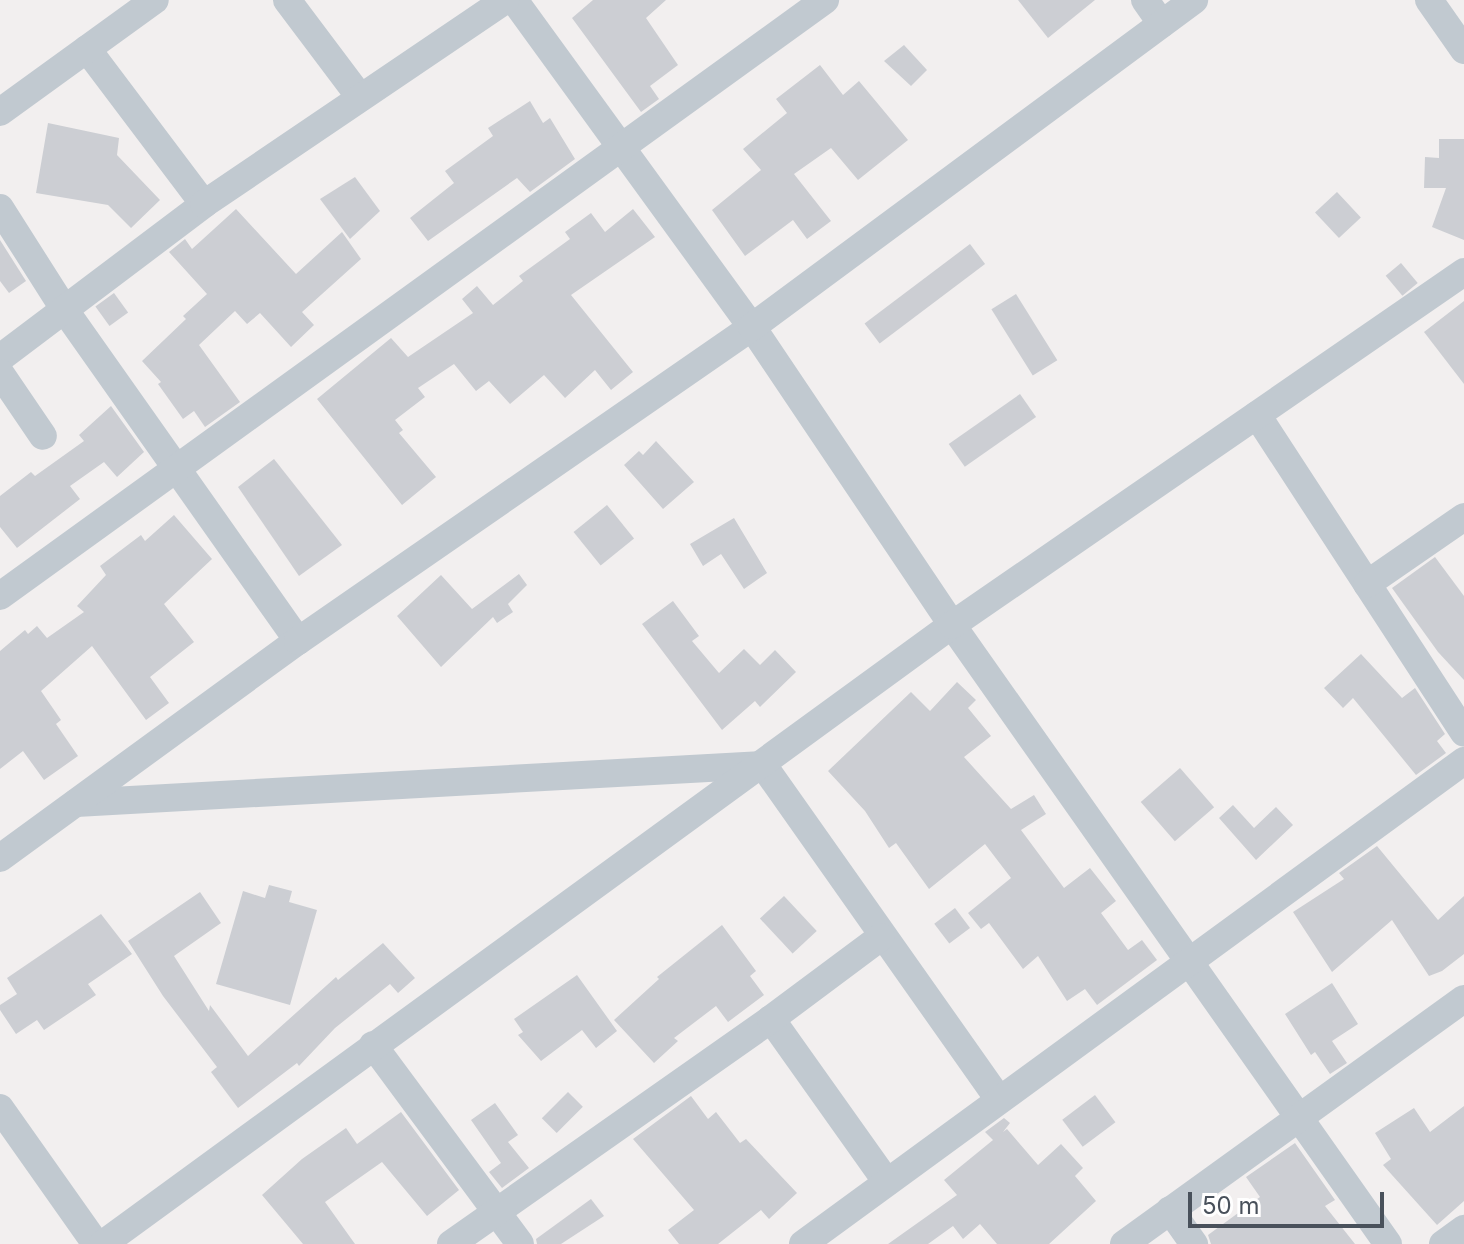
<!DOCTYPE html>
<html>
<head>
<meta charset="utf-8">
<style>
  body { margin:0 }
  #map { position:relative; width:1464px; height:1244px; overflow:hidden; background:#f2efef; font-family:Inter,sans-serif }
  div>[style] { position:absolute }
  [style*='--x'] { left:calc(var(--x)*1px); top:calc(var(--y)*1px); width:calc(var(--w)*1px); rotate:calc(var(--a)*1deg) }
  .building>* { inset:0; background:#ccced3; transform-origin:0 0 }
  .minor>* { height:28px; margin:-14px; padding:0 14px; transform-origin:14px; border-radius:14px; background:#c1c9d0 }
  span { translate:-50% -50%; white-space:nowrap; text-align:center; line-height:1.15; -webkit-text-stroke:7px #fff; paint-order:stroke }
  .scale { position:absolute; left:1188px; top:1192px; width:196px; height:36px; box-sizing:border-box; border:4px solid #49515b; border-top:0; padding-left:10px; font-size:24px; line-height:28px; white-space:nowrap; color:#49515b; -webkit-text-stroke:6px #fff; paint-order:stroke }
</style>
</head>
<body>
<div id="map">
  <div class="building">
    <div style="clip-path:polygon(593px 0,666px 0,646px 18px,678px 65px,650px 86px,659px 99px,641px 112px,572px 18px)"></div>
    <div style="clip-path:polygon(1018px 0,1095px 0,1048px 38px)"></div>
    <div style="clip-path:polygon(904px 45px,927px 70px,911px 86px,884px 61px)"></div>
    <div style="clip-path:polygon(820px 65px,843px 95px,859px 81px,908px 140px,858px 180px,831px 148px,794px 174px,831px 221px,807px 239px,793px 220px,745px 256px,712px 210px,761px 170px,743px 149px,787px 113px,776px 99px)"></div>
    <div style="clip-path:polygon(530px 101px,543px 123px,550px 118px,575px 159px,530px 192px,517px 178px,428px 241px,410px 218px,454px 183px,445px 171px,493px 136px,488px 128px)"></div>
    <div style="clip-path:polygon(48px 123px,119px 138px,117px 155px,160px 200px,131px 228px,108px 205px,36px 193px)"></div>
    <div style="clip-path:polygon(1439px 139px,1464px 139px,1464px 240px,1432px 227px,1446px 188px,1424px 188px,1425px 157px,1439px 158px)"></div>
    <div style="clip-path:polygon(355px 177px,380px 211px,350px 239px,320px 199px)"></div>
    <div style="left:1337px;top:192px;width:35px;height:30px;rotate:47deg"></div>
    <div style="clip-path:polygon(236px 209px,296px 274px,342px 232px,361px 259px,302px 312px,314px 325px,291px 347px,260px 313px,247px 324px,235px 311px,199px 345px,240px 402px,205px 427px,194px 411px,183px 419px,158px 384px,161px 382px,142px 361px,186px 319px,183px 316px,207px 294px,169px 252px,185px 239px,192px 249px)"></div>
    <div style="clip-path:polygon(633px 209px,655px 237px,571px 295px,633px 372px,611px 390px,595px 370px,565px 398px,544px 375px,510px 404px,489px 381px,476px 391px,454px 364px,418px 388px,425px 397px,395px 420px,403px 430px,399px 433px,436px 477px,402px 505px,317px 399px,391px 338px,408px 357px,473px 313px,462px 299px,477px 286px,493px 305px,523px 281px,519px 276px,570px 239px,565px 232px,591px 213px,605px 232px)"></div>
    <div style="clip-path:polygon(0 240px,26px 281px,9px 293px,0 281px)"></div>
    <div style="left:970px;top:244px;width:25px;height:132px;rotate:53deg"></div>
    <div style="left:1401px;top:263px;width:26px;height:20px;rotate:50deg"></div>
    <div style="left:114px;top:293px;width:24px;height:23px;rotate:54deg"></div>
    <div style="left:1016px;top:294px;width:78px;height:29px;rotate:58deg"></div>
    <div style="clip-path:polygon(1464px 301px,1464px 384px,1424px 332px)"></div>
    <div style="left:1020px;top:394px;width:28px;height:87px;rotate:55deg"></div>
    <div style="clip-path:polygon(111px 406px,144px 452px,117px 477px,104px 462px,70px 486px,80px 499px,17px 548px,0 527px,0 496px,31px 472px,35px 476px,84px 441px,79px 435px)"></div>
    <div style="clip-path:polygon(656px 441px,694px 482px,663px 509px,624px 465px,639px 451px,643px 455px)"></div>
    <div style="clip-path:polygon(274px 459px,342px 545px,299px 576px,238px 487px)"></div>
    <div style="left:607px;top:505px;width:43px;height:43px;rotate:51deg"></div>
    <div style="clip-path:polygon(174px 515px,212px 559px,164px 604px,194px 642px,150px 677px,169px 703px,146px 720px,92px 646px,41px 691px,61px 720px,56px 724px,78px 756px,44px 780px,23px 751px,0 769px,0 651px,25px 630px,28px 634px,37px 626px,47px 638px,84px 612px,77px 606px,106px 575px,100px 566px,141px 535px,145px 541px)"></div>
    <div style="clip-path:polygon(734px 518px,767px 573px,744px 589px,721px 554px,703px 566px,690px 544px)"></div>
    <div style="clip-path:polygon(1435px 557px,1464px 596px,1464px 680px,1438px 652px,1392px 588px)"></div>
    <div style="clip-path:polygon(519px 574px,527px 585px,508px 604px,513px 612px,497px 623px,493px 617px,441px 667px,397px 616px,441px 575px,472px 609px)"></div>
    <div style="clip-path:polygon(673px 601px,699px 636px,692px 641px,719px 673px,744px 649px,760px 665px,775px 650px,796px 672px,760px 707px,755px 701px,722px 730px,642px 624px)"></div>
    <div style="clip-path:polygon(1361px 654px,1402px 698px,1415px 688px,1445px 734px,1437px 741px,1446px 753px,1416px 775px,1353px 698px,1343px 708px,1324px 688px)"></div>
    <div style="clip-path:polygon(957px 682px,976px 700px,968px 708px,991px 736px,964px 757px,1011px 809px,1034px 795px,1046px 814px,1021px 830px,1064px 888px,1090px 868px,1116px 901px,1101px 913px,1128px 950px,1142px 940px,1157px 960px,1097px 1005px,1085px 989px,1067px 1001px,1038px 956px,1023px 969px,989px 923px,981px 929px,968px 913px,1011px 878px,985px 844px,929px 889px,896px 843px,889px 848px,865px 811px,828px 771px,911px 692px,930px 711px)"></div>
    <div style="left:1180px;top:768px;width:52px;height:52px;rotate:49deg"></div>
    <div style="clip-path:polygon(1233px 805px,1254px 828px,1276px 807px,1293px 825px,1256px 860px,1219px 818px)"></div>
    <div style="clip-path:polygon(1377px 846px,1438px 920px,1464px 896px,1464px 954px,1442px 971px,1429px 976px,1392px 920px,1332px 972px,1293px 912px,1344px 879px,1339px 873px)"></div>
    <div style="clip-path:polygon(269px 885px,292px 891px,289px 902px,317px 910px,290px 1005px,216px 984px,243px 891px,265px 898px)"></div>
    <div style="clip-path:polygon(200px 892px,221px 923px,174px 956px,209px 1011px,210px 1005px,248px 1056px,336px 977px,338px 980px,383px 943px,415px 978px,398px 993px,390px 984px,335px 1028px,299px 1066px,297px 1063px,238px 1108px,211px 1072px,217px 1067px,163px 996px,128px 941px)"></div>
    <div style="left:784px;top:896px;width:48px;height:33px;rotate:47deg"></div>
    <div style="left:955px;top:908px;width:25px;height:26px;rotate:53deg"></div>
    <div style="clip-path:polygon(101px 914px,132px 954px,88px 984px,96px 995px,44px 1030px,37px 1020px,16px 1034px,0 1010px,0 1005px,17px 994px,7px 978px)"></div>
    <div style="clip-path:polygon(722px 925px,756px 971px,750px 976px,764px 995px,728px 1022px,716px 1006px,674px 1038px,678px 1041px,654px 1063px,614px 1020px,659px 979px,657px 977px)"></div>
    <div style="clip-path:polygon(577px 975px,617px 1031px,596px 1048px,582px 1030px,541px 1061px,518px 1035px,523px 1032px,514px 1019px)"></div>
    <div style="clip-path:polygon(1332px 983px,1358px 1024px,1332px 1041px,1347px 1063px,1330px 1074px,1315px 1052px,1311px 1055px,1285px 1014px)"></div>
    <div style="left:568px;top:1092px;width:21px;height:37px;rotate:45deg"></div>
    <div style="left:1095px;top:1095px;width:34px;height:41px;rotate:53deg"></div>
    <div style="clip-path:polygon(691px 1096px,708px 1119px,716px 1112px,740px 1143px,746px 1139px,797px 1193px,769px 1219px,761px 1210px,718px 1244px,679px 1244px,668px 1230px,694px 1210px,633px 1139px)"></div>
    <div style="clip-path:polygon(495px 1103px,518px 1135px,508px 1142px,529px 1168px,502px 1188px,489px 1172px,501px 1163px,471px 1120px)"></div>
    <div style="clip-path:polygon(1464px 1106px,1464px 1201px,1437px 1225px,1383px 1165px,1391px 1159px,1375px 1133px,1414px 1108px,1430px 1132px)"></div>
    <div style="clip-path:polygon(401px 1112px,459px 1190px,427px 1216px,382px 1162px,325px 1202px,355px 1244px,303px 1244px,262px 1195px,302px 1159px,346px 1128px,357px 1144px)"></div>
    <div style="clip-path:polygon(1004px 1118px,1010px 1123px,1003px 1132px,1007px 1129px,1038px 1165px,1061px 1144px,1083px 1168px,1075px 1176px,1096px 1201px,1049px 1244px,997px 1244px,980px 1224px,963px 1239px,953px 1226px,928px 1244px,888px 1244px,957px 1195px,944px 1180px,993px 1140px,985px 1132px)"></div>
    <div style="clip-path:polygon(1295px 1143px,1335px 1200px,1325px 1206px,1355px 1244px,1211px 1244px,1208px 1235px,1260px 1197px,1246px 1177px)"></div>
    <div style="clip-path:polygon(591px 1199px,604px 1216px,561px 1244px,537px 1244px,536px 1239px)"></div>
  </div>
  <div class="minor">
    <div style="--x:287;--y:0;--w:120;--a:53.1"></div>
    <div style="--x:514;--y:0;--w:404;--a:54"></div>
    <div style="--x:752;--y:327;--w:359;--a:56.1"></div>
    <div style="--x:952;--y:625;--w:757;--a:54.84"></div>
    <div style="--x:1145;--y:0;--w:29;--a:55"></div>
    <div style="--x:1429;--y:0;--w:61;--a:55"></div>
    <div style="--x:87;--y:49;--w:194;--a:53"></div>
    <div style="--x:0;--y:112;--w:191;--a:-35.9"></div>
    <div style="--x:0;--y:208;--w:120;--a:57.6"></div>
    <div style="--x:64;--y:309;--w:406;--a:54.8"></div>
    <div style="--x:0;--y:358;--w:256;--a:-37"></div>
    <div style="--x:204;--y:204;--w:364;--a:-34.1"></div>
    <div style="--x:0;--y:373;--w:76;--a:55.7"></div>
    <div style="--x:1257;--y:415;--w:379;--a:56.9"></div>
    <div style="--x:1367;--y:584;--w:118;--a:-34.6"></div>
    <div style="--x:0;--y:596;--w:1018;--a:-35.85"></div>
    <div style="--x:76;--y:803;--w:688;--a:-3.17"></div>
    <div style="--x:763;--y:765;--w:409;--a:54.8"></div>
    <div style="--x:0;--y:858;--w:369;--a:-36.1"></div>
    <div style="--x:298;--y:641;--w:552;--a:-34.67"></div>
    <div style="--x:752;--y:327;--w:550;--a:-36.49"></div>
    <div style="--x:771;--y:1019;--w:200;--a:54.6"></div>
    <div style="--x:373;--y:1045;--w:247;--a:53.5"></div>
    <div style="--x:0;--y:1108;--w:166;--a:54.8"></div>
    <div style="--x:1170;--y:1210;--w:42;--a:54.8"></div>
    <div style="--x:103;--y:1244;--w:1051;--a:-36.1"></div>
    <div style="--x:952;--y:625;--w:622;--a:-34.58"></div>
    <div style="--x:451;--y:1244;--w:391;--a:-35.1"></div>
    <div style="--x:771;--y:1019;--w:137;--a:-36.7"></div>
    <div style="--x:803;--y:1244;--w:819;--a:-36.16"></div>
    <div style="--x:1124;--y:1244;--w:419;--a:-35.8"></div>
    <div style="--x:1443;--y:1244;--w:26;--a:-36"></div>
  </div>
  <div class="scale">50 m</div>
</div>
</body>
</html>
